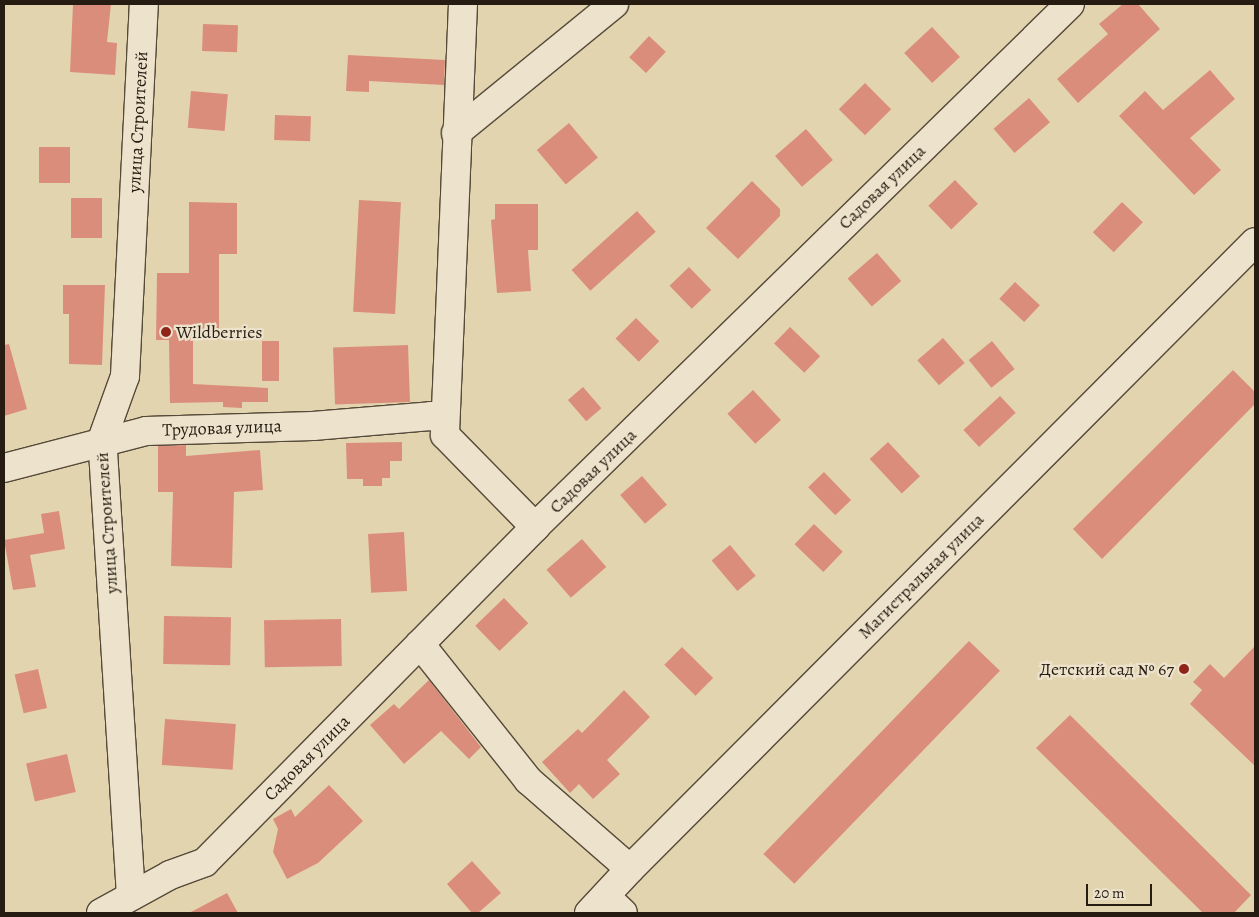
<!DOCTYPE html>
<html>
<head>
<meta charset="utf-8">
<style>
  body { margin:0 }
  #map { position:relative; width:1259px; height:917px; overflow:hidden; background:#e3d4b0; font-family:Alegreya,serif }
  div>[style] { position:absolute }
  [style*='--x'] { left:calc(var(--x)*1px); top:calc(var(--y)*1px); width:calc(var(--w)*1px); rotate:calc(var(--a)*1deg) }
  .building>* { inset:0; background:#db8d7b; transform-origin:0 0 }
  .roads { filter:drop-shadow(1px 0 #554a39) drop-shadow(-1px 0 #554a39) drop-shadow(0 1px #554a39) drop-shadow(0 -1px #554a39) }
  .minor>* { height:28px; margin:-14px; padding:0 14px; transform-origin:14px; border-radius:14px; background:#ede3cc }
  .dots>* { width:14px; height:14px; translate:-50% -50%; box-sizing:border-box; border:2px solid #ede3cc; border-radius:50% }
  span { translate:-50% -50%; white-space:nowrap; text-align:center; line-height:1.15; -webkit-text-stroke:4.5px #ede3cc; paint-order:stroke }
  .street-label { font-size:18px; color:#261c11 }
  .poi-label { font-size:18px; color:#261c11 }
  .left { translate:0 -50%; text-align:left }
  .right { translate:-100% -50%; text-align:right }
  .frame { position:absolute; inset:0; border:5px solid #261c11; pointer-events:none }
  .scale { position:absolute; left:1086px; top:884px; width:66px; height:22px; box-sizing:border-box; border:2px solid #261c11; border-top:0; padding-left:6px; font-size:15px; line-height:18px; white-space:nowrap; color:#261c11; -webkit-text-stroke:4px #ede3cc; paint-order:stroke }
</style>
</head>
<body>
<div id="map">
  <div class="building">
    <div style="clip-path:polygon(73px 4px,111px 4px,107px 42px,117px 43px,115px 75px,70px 72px)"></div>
    <div style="clip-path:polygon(1123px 4px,1138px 4px,1160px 29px,1078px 103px,1057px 79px,1108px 34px,1099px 24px)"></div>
    <div style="left:203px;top:24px;width:35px;height:27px;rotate:2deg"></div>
    <div style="left:932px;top:27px;width:41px;height:38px;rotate:47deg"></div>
    <div style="left:649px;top:36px;width:23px;height:29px;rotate:43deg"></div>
    <div style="clip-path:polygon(348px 55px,445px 60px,444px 85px,369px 81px,369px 92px,346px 91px)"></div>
    <div style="clip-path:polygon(1210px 70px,1235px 99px,1190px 138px,1221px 170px,1194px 195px,1119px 116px,1145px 91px,1163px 110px)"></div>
    <div style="left:865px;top:83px;width:37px;height:37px;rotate:45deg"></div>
    <div style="left:191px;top:91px;width:37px;height:37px;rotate:5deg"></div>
    <div style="left:1029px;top:98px;width:32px;height:47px;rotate:49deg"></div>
    <div style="left:275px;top:115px;width:36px;height:25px;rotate:2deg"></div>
    <div style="left:569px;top:123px;width:45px;height:42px;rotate:50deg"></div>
    <div style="left:806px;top:129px;width:41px;height:41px;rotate:49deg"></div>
    <div style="left:70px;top:147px;width:36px;height:31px;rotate:90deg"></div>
    <div style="left:955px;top:180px;width:33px;height:37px;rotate:46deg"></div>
    <div style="clip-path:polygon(752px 181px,780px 209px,780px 216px,738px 259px,706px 228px)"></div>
    <div style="left:71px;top:198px;width:31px;height:40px"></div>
    <div style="left:359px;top:200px;width:42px;height:112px;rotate:3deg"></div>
    <div style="clip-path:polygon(189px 202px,237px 203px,237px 254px,219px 254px,219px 340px,193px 340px,193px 384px,268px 388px,268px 402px,242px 402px,242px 408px,223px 407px,223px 402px,170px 403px,169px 340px,156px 340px,157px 273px,189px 273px)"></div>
    <div style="left:1122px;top:202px;width:29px;height:42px;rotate:44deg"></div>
    <div style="clip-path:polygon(495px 204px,538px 204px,538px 250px,528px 250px,531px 291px,497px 293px,491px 220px,495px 219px)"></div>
    <div style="left:637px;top:211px;width:28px;height:88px;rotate:48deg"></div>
    <div style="left:877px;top:253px;width:37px;height:39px;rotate:49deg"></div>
    <div style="left:689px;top:267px;width:32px;height:27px;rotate:46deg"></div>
    <div style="left:1015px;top:282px;width:34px;height:23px;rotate:43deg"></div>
    <div style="clip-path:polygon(63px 285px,105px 285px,102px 365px,69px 364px,69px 314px,63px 314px)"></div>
    <div style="left:636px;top:318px;width:33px;height:29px;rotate:45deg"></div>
    <div style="left:790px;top:327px;width:42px;height:23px;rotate:44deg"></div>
    <div style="left:943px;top:338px;width:33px;height:34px;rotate:49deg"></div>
    <div style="left:262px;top:341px;width:17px;height:40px"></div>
    <div style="left:992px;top:341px;width:36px;height:30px;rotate:51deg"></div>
    <div style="clip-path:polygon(9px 344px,27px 409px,4px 416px,4px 345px)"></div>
    <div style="left:408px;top:345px;width:57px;height:75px;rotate:88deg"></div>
    <div style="clip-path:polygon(1233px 370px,1255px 392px,1255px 404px,1102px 559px,1073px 529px)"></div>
    <div style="left:583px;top:387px;width:28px;height:20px;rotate:49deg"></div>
    <div style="left:753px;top:390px;width:41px;height:35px;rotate:47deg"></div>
    <div style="left:1000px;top:396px;width:23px;height:50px;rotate:47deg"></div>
    <div style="clip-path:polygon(402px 442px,402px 461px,390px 461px,390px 478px,382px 478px,382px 486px,363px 486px,363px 479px,347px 479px,346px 443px)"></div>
    <div style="left:888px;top:442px;width:47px;height:25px;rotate:47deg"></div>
    <div style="clip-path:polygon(186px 445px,186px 456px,260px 450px,263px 490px,234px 492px,232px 568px,171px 566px,173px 492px,158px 492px,158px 446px)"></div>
    <div style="left:824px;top:472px;width:39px;height:22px;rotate:46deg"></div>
    <div style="left:642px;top:476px;width:38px;height:29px;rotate:49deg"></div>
    <div style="clip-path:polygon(59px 511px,65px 549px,30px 555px,36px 587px,13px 590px,4px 540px,44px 533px,41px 514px)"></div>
    <div style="left:814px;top:524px;width:40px;height:28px;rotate:44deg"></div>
    <div style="left:404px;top:532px;width:59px;height:36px;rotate:87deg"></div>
    <div style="left:582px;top:539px;width:37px;height:47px;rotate:49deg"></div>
    <div style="left:730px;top:545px;width:40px;height:24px;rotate:50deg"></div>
    <div style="left:504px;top:598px;width:35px;height:40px;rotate:46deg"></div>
    <div style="left:164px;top:616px;width:67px;height:48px;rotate:1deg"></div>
    <div style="left:341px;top:619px;width:47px;height:77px;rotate:89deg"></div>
    <div style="left:969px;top:641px;width:43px;height:296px;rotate:44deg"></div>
    <div style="clip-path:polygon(1255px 646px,1255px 766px,1190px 704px,1202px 690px,1193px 682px,1210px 664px,1224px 678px)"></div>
    <div style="left:682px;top:647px;width:44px;height:25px;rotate:45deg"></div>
    <div style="left:38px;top:669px;width:40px;height:24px;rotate:77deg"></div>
    <div style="clip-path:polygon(429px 680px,481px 747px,469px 759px,441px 731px,404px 764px,370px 725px,394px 704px,399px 709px)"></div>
    <div style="clip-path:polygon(624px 690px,650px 717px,607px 760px,620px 774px,593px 799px,579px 784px,570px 793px,542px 762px,578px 729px,582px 733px)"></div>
    <div style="clip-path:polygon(1070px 715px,1251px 895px,1234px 913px,1203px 913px,1036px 748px)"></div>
    <div style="left:165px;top:719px;width:71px;height:46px;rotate:4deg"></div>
    <div style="left:67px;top:754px;width:39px;height:42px;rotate:77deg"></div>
    <div style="clip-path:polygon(329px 785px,363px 821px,318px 863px,287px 879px,273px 852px,278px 829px,273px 819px,291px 809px,295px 817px)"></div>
    <div style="clip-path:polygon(472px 861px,501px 893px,478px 913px,472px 913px,447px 884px)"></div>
    <div style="clip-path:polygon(227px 893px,238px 913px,189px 913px)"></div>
  </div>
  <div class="roads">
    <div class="minor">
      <div style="--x:463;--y:4;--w:431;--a:92.4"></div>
      <div style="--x:445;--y:435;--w:129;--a:45.6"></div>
      <div style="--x:456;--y:133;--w:204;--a:-39.2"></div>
      <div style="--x:4;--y:468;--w:147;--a:-14.6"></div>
      <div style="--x:146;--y:431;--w:167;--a:-1.7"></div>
      <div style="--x:313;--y:426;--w:118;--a:-4.8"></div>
      <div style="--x:431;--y:416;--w:13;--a:13"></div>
      <div style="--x:420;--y:644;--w:174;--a:51.5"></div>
      <div style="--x:528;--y:780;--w:135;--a:41.1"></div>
      <div style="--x:131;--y:896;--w:457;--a:-93.6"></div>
      <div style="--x:102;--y:440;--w:68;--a:-70.2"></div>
      <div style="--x:125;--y:376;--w:372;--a:-87.1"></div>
      <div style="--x:606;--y:897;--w:23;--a:43"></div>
      <div style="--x:101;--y:913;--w:79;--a:-28.8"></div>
      <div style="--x:170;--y:875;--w:37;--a:-20"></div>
      <div style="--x:205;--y:862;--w:470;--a:-45.4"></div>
      <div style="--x:535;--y:527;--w:748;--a:-44.35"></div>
      <div style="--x:589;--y:913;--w:60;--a:-47"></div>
      <div style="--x:630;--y:869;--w:885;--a:-45.09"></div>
    </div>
  </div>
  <div class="dots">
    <div style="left:166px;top:332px;background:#8f2418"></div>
    <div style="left:1184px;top:669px;background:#8f2418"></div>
  </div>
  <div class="street-label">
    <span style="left:138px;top:122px;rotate:-87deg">улица Строителей</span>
    <span style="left:882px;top:187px;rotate:-44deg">Садовая улица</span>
    <span style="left:222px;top:428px;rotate:-2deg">Трудовая улица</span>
    <span style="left:593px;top:471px;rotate:-44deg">Садовая улица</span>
    <span style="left:107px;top:523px;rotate:-94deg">улица Строителей</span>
    <span style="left:921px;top:576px;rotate:-45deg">Магистральная улица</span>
    <span style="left:307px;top:758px;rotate:-45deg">Садовая улица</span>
  </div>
  <div class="poi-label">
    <span class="left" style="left:176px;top:332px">Wildberries</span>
    <span class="right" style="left:1174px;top:669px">Детский сад № 67</span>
  </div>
  <div class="frame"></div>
  <div class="scale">20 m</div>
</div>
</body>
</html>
